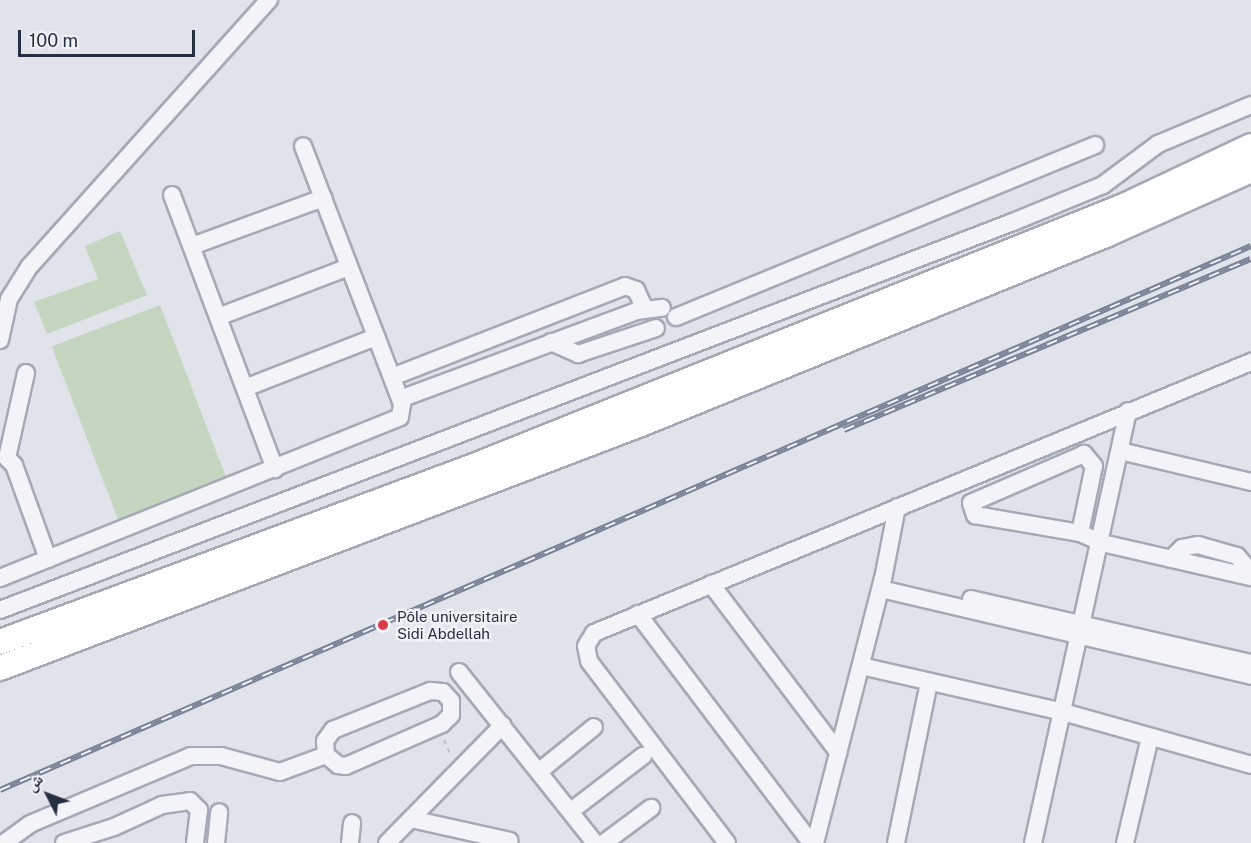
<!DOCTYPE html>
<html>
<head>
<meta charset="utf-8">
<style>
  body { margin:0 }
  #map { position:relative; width:1251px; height:843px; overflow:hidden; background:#e0e3ea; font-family:"Public Sans","Noto Naskh Arabic",sans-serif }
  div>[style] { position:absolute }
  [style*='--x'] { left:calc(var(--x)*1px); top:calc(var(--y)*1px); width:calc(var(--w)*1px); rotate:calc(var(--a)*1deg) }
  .green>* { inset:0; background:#c4d5c0; transform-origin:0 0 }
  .path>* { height:2px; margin-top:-1px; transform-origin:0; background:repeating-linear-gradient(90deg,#bec1c9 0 4.5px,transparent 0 9px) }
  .roads { filter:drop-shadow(2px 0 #a5a9b5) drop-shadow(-2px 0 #a5a9b5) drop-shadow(0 2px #a5a9b5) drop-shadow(0 -2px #a5a9b5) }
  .minor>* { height:16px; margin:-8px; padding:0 8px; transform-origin:8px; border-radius:8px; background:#f3f4f8 }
  .highway>* { height:24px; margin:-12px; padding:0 12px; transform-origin:12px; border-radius:12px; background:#fff }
  .rail>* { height:6px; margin-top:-3px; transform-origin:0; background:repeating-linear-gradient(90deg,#f0f2f7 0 11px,#788195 0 22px); box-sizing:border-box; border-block:2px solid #788195 }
  .dots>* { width:16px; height:16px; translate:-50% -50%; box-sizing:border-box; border:3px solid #f0f2f7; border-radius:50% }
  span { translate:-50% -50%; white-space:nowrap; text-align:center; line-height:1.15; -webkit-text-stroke:5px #f0f2f7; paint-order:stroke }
  .poi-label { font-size:15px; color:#272f43 }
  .left { translate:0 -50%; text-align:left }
  .north { position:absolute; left:18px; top:765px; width:60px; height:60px; -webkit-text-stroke:4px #f0f2f7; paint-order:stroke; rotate:312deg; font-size:16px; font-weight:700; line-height:24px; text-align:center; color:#272f43 }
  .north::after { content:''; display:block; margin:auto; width:21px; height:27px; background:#272f43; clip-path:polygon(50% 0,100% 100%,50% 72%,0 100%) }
  .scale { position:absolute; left:18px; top:30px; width:177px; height:27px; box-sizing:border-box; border:3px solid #272f43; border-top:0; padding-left:8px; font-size:18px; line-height:21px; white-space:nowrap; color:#272f43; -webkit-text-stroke:4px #f0f2f7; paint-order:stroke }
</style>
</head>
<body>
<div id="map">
  <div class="green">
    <div style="clip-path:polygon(120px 231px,147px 295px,47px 334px,34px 302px,98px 279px,85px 246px)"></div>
    <div style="left:160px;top:305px;width:190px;height:116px;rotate:69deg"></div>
  </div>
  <div class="path">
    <div style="--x:444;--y:740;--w:17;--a:66"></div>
  </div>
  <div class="roads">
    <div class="minor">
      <div style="--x:172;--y:195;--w:293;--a:69.4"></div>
      <div style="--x:192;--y:246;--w:140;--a:-20.1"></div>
      <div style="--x:218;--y:317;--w:140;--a:-20.9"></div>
      <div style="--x:676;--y:317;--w:453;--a:-22.3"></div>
      <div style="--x:0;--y:340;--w:42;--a:-77.6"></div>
      <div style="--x:9;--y:299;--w:39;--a:-58"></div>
      <div style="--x:30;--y:266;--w:358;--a:-48.1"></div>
      <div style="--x:551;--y:342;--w:30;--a:24"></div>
      <div style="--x:578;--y:354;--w:82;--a:-18.4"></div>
      <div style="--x:26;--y:373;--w:87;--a:102.6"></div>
      <div style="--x:7;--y:458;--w:10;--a:45"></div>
      <div style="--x:14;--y:465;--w:100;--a:70.1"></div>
      <div style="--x:392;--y:377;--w:250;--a:-21.3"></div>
      <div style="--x:625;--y:286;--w:12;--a:20"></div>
      <div style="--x:636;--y:290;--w:21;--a:65"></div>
      <div style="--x:245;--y:388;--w:141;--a:-21.3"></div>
      <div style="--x:400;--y:399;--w:252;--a:-20.4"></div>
      <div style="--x:636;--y:311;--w:26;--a:-7"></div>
      <div style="--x:1120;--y:451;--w:135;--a:13.3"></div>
      <div style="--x:1080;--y:533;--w:68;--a:-78.2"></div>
      <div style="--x:1094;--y:466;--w:16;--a:-130"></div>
      <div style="--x:1084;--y:454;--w:123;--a:156.6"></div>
      <div style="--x:971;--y:503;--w:13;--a:72"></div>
      <div style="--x:975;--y:515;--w:107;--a:9.7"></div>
      <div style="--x:1080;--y:533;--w:24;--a:24"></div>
      <div style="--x:1102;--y:543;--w:153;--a:12.9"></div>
      <div style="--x:1171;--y:559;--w:16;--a:-45"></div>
      <div style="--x:1182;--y:548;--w:16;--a:-11"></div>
      <div style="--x:1198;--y:545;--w:41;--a:15.8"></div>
      <div style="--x:1237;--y:556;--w:21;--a:49"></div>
      <div style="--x:0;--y:578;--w:431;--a:-21.9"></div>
      <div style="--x:400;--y:417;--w:13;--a:-81"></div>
      <div style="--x:402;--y:404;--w:276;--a:-111"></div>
      <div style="--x:711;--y:584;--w:211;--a:52.9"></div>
      <div style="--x:881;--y:589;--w:380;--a:13.2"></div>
      <div style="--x:971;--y:599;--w:287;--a:12.9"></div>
      <div style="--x:0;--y:610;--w:1085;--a:-20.96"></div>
      <div style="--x:1013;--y:222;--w:97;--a:-22.3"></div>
      <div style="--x:1103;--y:185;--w:69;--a:-36.7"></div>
      <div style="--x:1158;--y:144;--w:101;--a:-22.8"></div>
      <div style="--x:638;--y:614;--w:287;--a:52.9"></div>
      <div style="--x:861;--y:666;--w:207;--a:12.8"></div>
      <div style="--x:1063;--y:712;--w:195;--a:15.7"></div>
      <div style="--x:459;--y:672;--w:218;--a:51.5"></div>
      <div style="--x:430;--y:691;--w:13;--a:4"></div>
      <div style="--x:443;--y:692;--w:12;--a:48"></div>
      <div style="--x:451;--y:701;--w:14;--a:90"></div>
      <div style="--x:451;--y:715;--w:13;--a:135"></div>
      <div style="--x:442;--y:724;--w:105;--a:156.4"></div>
      <div style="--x:346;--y:766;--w:8;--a:-173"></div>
      <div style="--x:338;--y:765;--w:16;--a:-140"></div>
      <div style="--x:326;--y:755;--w:14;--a:-94"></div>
      <div style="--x:325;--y:741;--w:14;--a:-54"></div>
      <div style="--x:333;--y:730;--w:105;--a:-21.9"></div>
      <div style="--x:541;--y:770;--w:68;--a:-39.1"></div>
      <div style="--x:571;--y:811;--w:91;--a:-37.4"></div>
      <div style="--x:411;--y:819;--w:101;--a:12.5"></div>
      <div style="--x:4;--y:843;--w:32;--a:-36"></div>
      <div style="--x:30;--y:824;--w:175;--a:-22.9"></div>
      <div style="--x:191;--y:756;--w:30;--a:0"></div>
      <div style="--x:221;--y:756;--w:61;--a:15.2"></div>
      <div style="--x:280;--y:772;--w:49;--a:-20.3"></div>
      <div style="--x:64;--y:843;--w:52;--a:-17.7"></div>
      <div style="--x:114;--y:827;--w:53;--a:-24.6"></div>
      <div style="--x:162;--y:805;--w:28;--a:-8"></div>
      <div style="--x:190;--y:801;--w:13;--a:45"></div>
      <div style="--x:199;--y:810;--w:33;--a:97"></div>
      <div style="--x:216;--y:843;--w:31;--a:-84"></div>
      <div style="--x:350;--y:843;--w:20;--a:-84"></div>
      <div style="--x:387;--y:843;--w:165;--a:-45.5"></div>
      <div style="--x:604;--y:843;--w:59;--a:-36.7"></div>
      <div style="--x:727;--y:843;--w:228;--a:-127.2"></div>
      <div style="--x:589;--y:661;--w:15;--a:-101"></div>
      <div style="--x:586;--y:646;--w:15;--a:-58"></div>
      <div style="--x:594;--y:633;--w:711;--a:-22.42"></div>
      <div style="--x:815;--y:843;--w:273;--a:-75.6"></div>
      <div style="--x:883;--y:579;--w:73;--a:-79"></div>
      <div style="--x:896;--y:843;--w:164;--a:-78.4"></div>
      <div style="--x:1033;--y:843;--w:442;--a:-77.6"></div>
      <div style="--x:1125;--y:843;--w:109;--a:-76.7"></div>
    </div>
    <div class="highway">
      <div style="--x:0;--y:642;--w:506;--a:-20.37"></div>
      <div style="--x:474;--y:466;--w:700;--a:-21.8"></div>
      <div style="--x:1124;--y:206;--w:140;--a:-25.3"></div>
      <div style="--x:0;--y:668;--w:686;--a:-20.84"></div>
      <div style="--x:641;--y:424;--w:504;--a:-22.14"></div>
      <div style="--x:1108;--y:234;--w:157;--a:-24.1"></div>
    </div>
  </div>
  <div class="rail">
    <div style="--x:844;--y:430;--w:441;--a:-22.8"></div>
    <div style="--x:0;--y:790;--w:1364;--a:-23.5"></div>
  </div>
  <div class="dots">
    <div style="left:383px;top:625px;background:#d93b48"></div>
  </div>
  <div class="poi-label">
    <span class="left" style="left:397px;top:625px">Pôle universitaire<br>Sidi Abdellah</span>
  </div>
  <div class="north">ش</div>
  <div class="scale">100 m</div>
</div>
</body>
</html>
